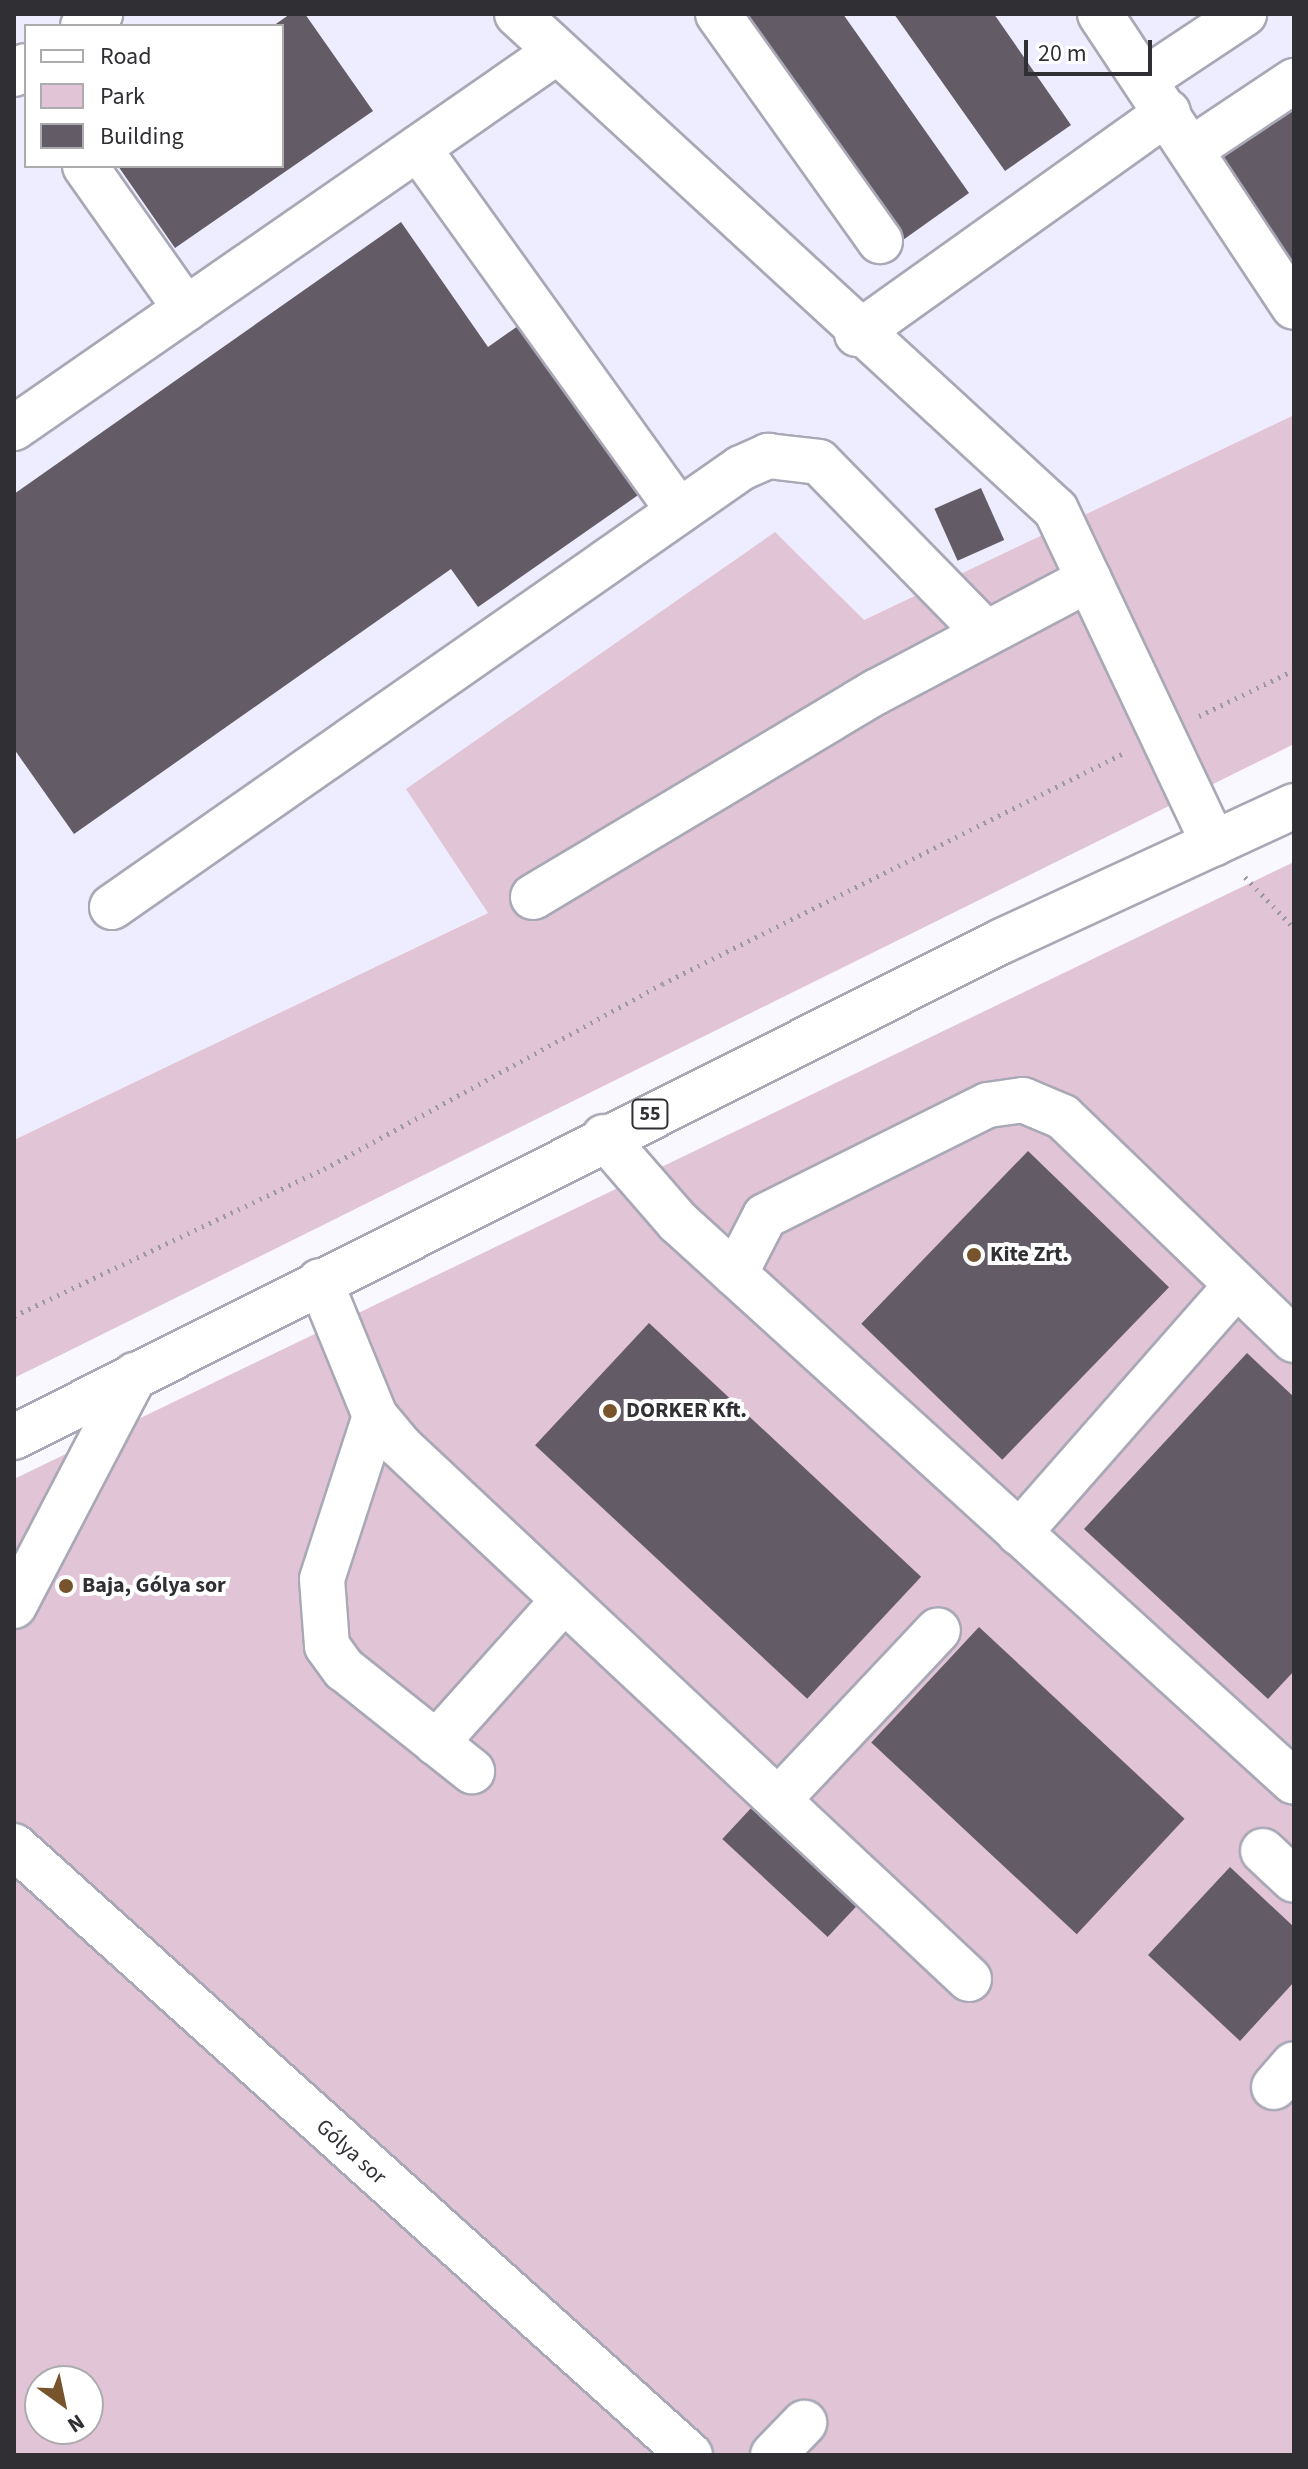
<!DOCTYPE html>
<html>
<head>
<meta charset="utf-8">
<style>
  body { margin:0 }
  #map { position:relative; width:1308px; height:2469px; overflow:hidden; background:#f8f8fe; font-family:"Source Sans 3",sans-serif }
  div>[style] { position:absolute }
  [style*='--x'] { left:calc(var(--x)*1px); top:calc(var(--y)*1px); width:calc(var(--w)*1px); rotate:calc(var(--a)*1deg) }
  .built>* { inset:0; background:#ededff }
  .green>* { inset:0; background:#e1c4d5 }
  .building>* { inset:0; background:#635c67; transform-origin:0 0 }
  .path>* { height:5px; margin-top:-2.5px; transform-origin:0; background:repeating-linear-gradient(90deg,#9a9a9f 0 2px,transparent 0 8px) }
  .roads { filter:drop-shadow(2px 0 #a8a8b6) drop-shadow(-2px 0 #a8a8b6) drop-shadow(0 2px #a8a8b6) drop-shadow(0 -2px #a8a8b6) }
  .minor>* { height:44px; margin:-22px; padding:0 22px; transform-origin:22px; border-radius:22px; background:#fff }
  .major>* { height:44px; margin:-22px; padding:0 22px; transform-origin:22px; border-radius:22px; background:#fff }
  .dots>* { width:22px; height:22px; translate:-50% -50%; box-sizing:border-box; border:4px solid #fff; border-radius:50% }
  span { translate:-50% -50%; white-space:nowrap; text-align:center; line-height:1.15; -webkit-text-stroke:8px #fff; paint-order:stroke }
  .shield-label span { padding:2px 6px; background:#fff; border:2px solid; border-radius:6px; -webkit-text-stroke-width:0 }
  .shield-label { font-size:20px; color:#2f2f34; font-weight:700 }
  .poi-label { font-size:22px; color:#2f2f34; font-weight:700 }
  .left { translate:0 -50%; text-align:left }
  .street-label { font-size:22px; color:#2f2f34 }
  .frame { position:absolute; inset:0; border:16px solid #2f2f34; pointer-events:none }
  .legend { position:absolute; left:24px; top:24px; width:260px; height:144px; box-sizing:border-box; background:#fff; border:2px solid #acacae; margin:0; padding:10px 14px; list-style:none; font-size:24px; color:#2f2f34 }
  .legend li { display:flex; align-items:center; gap:16px; height:40px }
  .legend b { width:40px; border:2px solid #acacae }
  .north { position:absolute; left:24px; top:2365px; width:80px; height:80px; box-sizing:border-box; background:#fff; border:2px solid #acacae; border-radius:50%; rotate:147deg; font-size:22px; font-weight:700; line-height:32px; text-align:center; color:#2f2f34 }
  .north::after { content:''; display:block; margin:auto; width:28px; height:36px; background:#77542c; clip-path:polygon(50% 0,100% 100%,50% 72%,0 100%) }
  .scale { position:absolute; left:1024px; top:40px; width:128px; height:36px; box-sizing:border-box; border:4px solid #2f2f34; border-top:0; padding-left:10px; font-size:24px; line-height:28px; white-space:nowrap; color:#2f2f34; -webkit-text-stroke:6px #fff; paint-order:stroke }
</style>
</head>
<body>
<div id="map">
  <div class="built">
    <div style="clip-path:polygon(evenodd,14px 14px,1294px 14px,1294px 415px,863px 620px,775px 532px,407px 789px,489px 912px,14px 1140px,14px 14px,26px 26px,282px 26px,282px 166px,26px 166px,26px 26px)"></div>
  </div>
  <div class="green">
    <div style="clip-path:polygon(1294px 415px,1294px 744px,14px 1378px,14px 1140px,488px 913px,406px 789px,775px 532px,864px 620px)"></div>
    <div style="clip-path:polygon(evenodd,1294px 862px,1294px 2455px,14px 2455px,14px 1479px,1294px 862px,40px 2381px,88px 2381px,88px 2429px,40px 2429px,40px 2381px)"></div>
  </div>
  <div class="building">
    <div style="clip-path:polygon(290px 14px,305px 14px,373px 111px,175px 248px,118px 166px,282px 166px,282px 26px,273px 26px)"></div>
    <div style="clip-path:polygon(745px 14px,843px 14px,969px 193px,903px 240px)"></div>
    <div style="clip-path:polygon(894px 14px,994px 14px,1071px 125px,1005px 171px)"></div>
    <div style="clip-path:polygon(1294px 108px,1294px 266px,1221px 158px)"></div>
    <div style="clip-path:polygon(401px 222px,488px 347px,525px 321px,644px 491px,478px 607px,451px 569px,74px 834px,14px 749px,14px 494px)"></div>
    <div style="left:981px;top:488px;width:57px;height:51px;rotate:66deg"></div>
    <div style="left:1028px;top:1151px;width:196px;height:240px;rotate:44deg"></div>
    <div style="left:649px;top:1323px;width:372px;height:167px;rotate:43deg"></div>
    <div style="clip-path:polygon(1247px 1353px,1294px 1397px,1294px 1671px,1268px 1699px,1084px 1529px)"></div>
    <div style="left:979px;top:1627px;width:281px;height:158px;rotate:43deg"></div>
    <div style="left:753px;top:1806px;width:144px;height:45px;rotate:43deg"></div>
    <div style="clip-path:polygon(1230px 1867px,1294px 1927px,1294px 1982px,1240px 2041px,1148px 1955px)"></div>
  </div>
  <div class="path">
    <div style="--x:1199;--y:716;--w:106;--a:-25.8"></div>
    <div style="--x:1245;--y:877;--w:71;--a:46.1"></div>
    <div style="--x:14;--y:1316;--w:343;--a:-25.4"></div>
    <div style="--x:324;--y:1169;--w:385;--a:-28.7"></div>
    <div style="--x:662;--y:984;--w:514;--a:-26.57"></div>
  </div>
  <div class="roads">
    <div class="minor">
      <div style="--x:517;--y:14;--w:732;--a:42.62"></div>
      <div style="--x:1056;--y:510;--w:369;--a:64.7"></div>
      <div style="--x:718;--y:14;--w:279;--a:54.5"></div>
      <div style="--x:1100;--y:14;--w:351;--a:56.5"></div>
      <div style="--x:83;--y:26;--w:21;--a:-35"></div>
      <div style="--x:14;--y:74;--w:14;--a:-34"></div>
      <div style="--x:1146;--y:79;--w:118;--a:-33.6"></div>
      <div style="--x:418;--y:148;--w:447;--a:54.3"></div>
      <div style="--x:1192;--y:149;--w:123;--a:-33.7"></div>
      <div style="--x:85;--y:166;--w:175;--a:54.8"></div>
      <div style="--x:857;--y:334;--w:382;--a:-35.5"></div>
      <div style="--x:14;--y:428;--w:658;--a:-34.73"></div>
      <div style="--x:533;--y:897;--w:400;--a:-30.9"></div>
      <div style="--x:876;--y:692;--w:241;--a:-27.9"></div>
      <div style="--x:112;--y:907;--w:767;--a:-34.91"></div>
      <div style="--x:741;--y:468;--w:30;--a:-24"></div>
      <div style="--x:768;--y:456;--w:51;--a:6.7"></div>
      <div style="--x:819;--y:462;--w:238;--a:45.7"></div>
      <div style="--x:604;--y:1137;--w:113;--a:49"></div>
      <div style="--x:678;--y:1222;--w:832;--a:42.27"></div>
      <div style="--x:735;--y:1274;--w:65;--a:-62.7"></div>
      <div style="--x:765;--y:1216;--w:249;--a:-26.5"></div>
      <div style="--x:988;--y:1105;--w:35;--a:-8"></div>
      <div style="--x:1023;--y:1100;--w:43;--a:23"></div>
      <div style="--x:1063;--y:1117;--w:321;--a:44"></div>
      <div style="--x:320;--y:1281;--w:146;--a:67.8"></div>
      <div style="--x:375;--y:1416;--w:38;--a:50"></div>
      <div style="--x:399;--y:1445;--w:781;--a:43.13"></div>
      <div style="--x:375;--y:1416;--w:171;--a:108"></div>
      <div style="--x:322;--y:1579;--w:67;--a:85.7"></div>
      <div style="--x:327;--y:1646;--w:29;--a:54"></div>
      <div style="--x:344;--y:1669;--w:164;--a:38.6"></div>
      <div style="--x:1019;--y:1533;--w:329;--a:-48.7"></div>
      <div style="--x:14;--y:1606;--w:261;--a:-62.4"></div>
      <div style="--x:436;--y:1743;--w:192;--a:-48.2"></div>
      <div style="--x:778;--y:1800;--w:233;--a:-46.7"></div>
      <div style="--x:14;--y:1846;--w:910;--a:42.02"></div>
      <div style="--x:1263;--y:1851;--w:42;--a:43.1"></div>
      <div style="--x:1274;--y:2087;--w:30;--a:-49"></div>
      <div style="--x:773;--y:2455;--w:45;--a:-45.9"></div>
    </div>
    <div class="major">
      <div style="--x:14;--y:1437;--w:1106;--a:-26.66"></div>
      <div style="--x:1002;--y:941;--w:322;--a:-24.8"></div>
    </div>
  </div>
  <div class="dots">
    <div style="left:974px;top:1255px;background:#77542c"></div>
    <div style="left:610px;top:1411px;background:#77542c"></div>
    <div style="left:66px;top:1586px;background:#77542c"></div>
  </div>
  <div class="shield-label">
    <span style="left:650px;top:1114px">55</span>
  </div>
  <div class="poi-label">
    <span class="left" style="left:990px;top:1255px">Kite Zrt.</span>
    <span class="left" style="left:626px;top:1411px">DORKER Kft.</span>
    <span class="left" style="left:82px;top:1586px">Baja, Gólya sor</span>
  </div>
  <div class="street-label">
    <span style="left:351px;top:2152px;rotate:42deg">Gólya sor</span>
  </div>
  <div class="frame"></div>
  <ul class="legend">
  <li><b style="height:10px;background:#fff"></b>Road</li>
  <li><b style="height:22px;background:#e1c4d5"></b>Park</li>
  <li><b style="height:22px;background:#635c67"></b>Building</li>
  </ul>
  <div class="north">N</div>
  <div class="scale">20 m</div>
</div>
</body>
</html>
